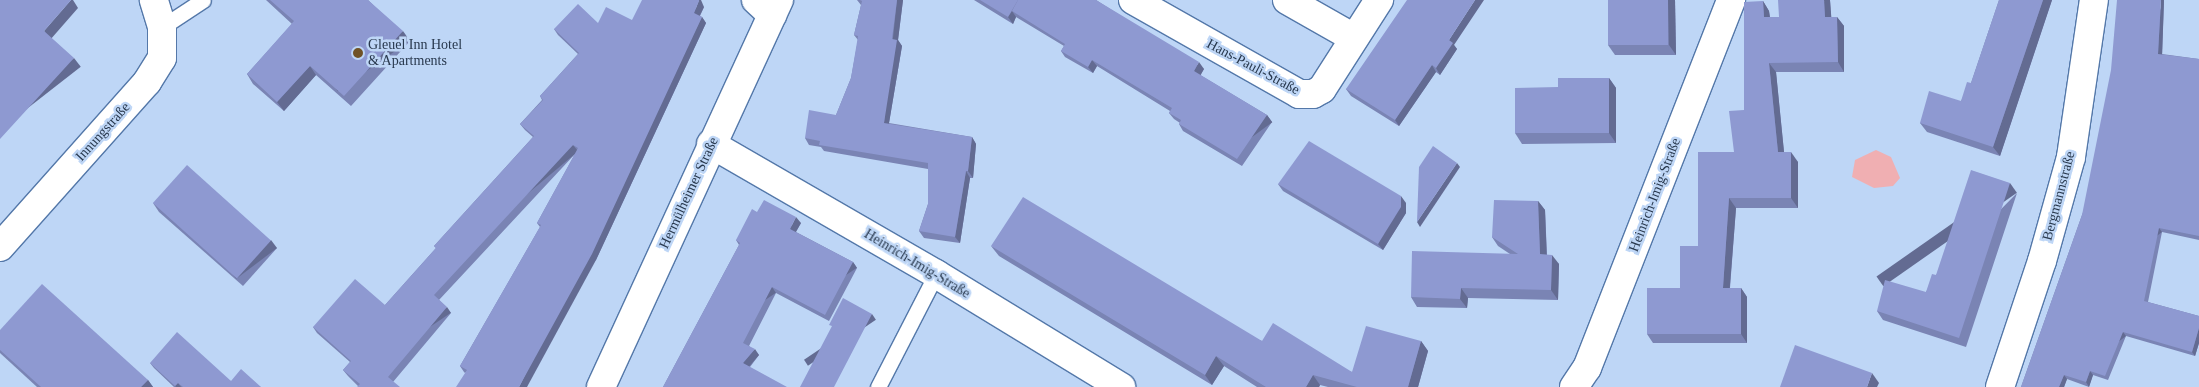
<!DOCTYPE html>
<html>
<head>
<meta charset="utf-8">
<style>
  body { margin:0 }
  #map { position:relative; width:2199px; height:387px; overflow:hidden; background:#bed6f6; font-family:Georgia,serif }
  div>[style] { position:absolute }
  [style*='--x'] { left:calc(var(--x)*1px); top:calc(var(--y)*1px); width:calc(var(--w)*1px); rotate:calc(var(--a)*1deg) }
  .green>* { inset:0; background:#f0afb2 }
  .roads { filter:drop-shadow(1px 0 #5478a9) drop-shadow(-1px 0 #5478a9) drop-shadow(0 1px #5478a9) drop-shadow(0 -1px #5478a9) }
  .service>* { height:15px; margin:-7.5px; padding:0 7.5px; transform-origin:7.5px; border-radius:7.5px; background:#fff }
  .minor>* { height:28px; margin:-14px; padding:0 14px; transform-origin:14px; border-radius:14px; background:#fff }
  .tertiary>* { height:28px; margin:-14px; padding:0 14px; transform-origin:14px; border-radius:14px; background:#fff }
  .wall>* { inset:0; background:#7a84b4 }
  .shaded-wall>* { inset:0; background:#636b92; transform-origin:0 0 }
  .building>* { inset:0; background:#8e99d1; transform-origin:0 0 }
  .dots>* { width:14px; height:14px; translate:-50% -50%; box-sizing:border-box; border:2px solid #bed6f6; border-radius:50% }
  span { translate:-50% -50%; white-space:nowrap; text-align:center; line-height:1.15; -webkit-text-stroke:5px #bed6f6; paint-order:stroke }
  .poi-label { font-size:14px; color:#28384d }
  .left { translate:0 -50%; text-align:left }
  .street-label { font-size:14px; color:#28384d }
</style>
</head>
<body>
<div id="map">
  <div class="green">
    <div style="clip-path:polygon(1876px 150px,1891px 157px,1900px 178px,1893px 186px,1874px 188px,1852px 177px,1855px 160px)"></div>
  </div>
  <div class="roads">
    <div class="service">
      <div style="--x:162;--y:27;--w:49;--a:-33.4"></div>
      <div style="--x:878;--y:387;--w:127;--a:-62.8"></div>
    </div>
    <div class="minor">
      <div style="--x:756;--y:0;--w:22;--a:43"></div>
      <div style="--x:1133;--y:0;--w:191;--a:29.5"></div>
      <div style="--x:1299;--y:94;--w:14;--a:0"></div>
      <div style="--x:1313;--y:94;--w:10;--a:-29"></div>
      <div style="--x:1322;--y:89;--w:106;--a:-57.4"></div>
      <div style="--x:1287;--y:0;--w:77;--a:29.6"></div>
      <div style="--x:711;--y:144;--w:260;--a:30"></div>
      <div style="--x:936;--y:274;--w:217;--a:31.4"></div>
      <div style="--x:0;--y:247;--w:221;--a:-48.3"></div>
      <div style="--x:147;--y:82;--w:28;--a:-58"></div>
      <div style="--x:162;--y:58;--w:31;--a:-90"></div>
      <div style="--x:162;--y:27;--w:28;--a:-107"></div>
      <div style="--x:1574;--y:387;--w:23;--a:-56"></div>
      <div style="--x:1587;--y:368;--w:395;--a:-68.6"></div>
      <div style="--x:2000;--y:387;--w:133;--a:-71.6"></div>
      <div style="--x:2042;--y:261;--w:108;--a:-74.4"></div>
      <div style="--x:2071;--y:157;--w:159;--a:-81.7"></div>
    </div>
    <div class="tertiary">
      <div style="--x:601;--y:387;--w:426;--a:-65.3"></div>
    </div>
  </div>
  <div class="wall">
    <div style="clip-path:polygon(266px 0,368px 0,410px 41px,351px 106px,316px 75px,284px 111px,253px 84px,247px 74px,292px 24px)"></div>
    <div style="clip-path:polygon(857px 0,903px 0,898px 40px,902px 46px,889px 123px,972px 137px,976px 144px,973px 178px,970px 178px,960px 243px,924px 238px,919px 231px,928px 204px,928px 169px,824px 151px,821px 147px,809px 145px,805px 138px,836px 115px,851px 78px,858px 40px,854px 35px,861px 5px)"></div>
    <div style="clip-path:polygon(974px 0,1096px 0,1204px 69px,1200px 75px,1267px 115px,1272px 122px,1242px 166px,1183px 131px,1179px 124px,1180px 123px,1174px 119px,1169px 113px,1170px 111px,1097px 66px,1093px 73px,1065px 57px,1061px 51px,1064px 46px,1016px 17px,1013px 24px)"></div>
    <div style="clip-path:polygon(1608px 0,1675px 0,1676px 55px,1615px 55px,1608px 45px)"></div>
    <div style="clip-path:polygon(1830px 0,1831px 17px,1837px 17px,1844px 26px,1844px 72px,1776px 72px,1784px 152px,1798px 162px,1798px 208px,1736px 208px,1730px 288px,1741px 288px,1747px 297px,1747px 343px,1653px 343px,1647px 334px,1680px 288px,1698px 246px,1734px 152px,1744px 110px,1763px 1px,1769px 11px,1770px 17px,1779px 17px)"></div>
    <div style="clip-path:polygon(1999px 0,2052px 0,2000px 156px,1927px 132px,1920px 123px,1961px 101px,1971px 83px)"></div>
    <div style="clip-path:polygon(2164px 0,2162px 54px,2199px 59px,2199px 240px,2162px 232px,2148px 302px,2199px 316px,2199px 343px,2195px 356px,2126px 336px,2108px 380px,2093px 375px,2089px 387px,2067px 379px,2064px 387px,2021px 387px,2082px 215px)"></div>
    <div style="clip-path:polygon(704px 7px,700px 16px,702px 17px,706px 23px,596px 260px,465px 373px,464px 372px,460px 366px,540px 227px,537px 223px,575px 154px,439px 300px,451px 313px,393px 382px,358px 386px,348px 376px,343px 370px,350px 362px,317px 333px,313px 327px,385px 305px,436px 248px,434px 246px,533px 137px,525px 130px,520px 124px,542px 100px,540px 96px,578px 54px,558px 35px,554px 29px,598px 23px,632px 20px)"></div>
    <div style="clip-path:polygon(1454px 45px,1457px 49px,1440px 75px,1436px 72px,1399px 126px,1351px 96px,1346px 89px)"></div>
    <div style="clip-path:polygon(1609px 78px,1616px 88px,1616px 143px,1522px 144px,1515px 133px)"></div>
    <div style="clip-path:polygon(1278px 184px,1406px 203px,1406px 213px,1383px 250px,1283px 191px)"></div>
    <div style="clip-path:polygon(2017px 193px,1966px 347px,1883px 320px,1877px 311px,1926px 292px,1936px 275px)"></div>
    <div style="clip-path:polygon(1538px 201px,1545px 210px,1547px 255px,1559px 264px,1558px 300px,1468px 298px,1467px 308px,1417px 307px,1411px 297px,1510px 254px,1498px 246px,1492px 237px)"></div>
    <div style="clip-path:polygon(153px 203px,277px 248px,243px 286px,159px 212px)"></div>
    <div style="clip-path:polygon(801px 223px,796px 232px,853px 262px,857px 268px,829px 321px,776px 293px,749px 346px,759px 355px,750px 367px,663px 387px,739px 245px,736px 240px)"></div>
    <div style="clip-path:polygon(991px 246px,1262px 341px,1352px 372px,1421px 341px,1428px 351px,1418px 387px,1328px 387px,1320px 385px,1319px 387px,1257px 387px,1224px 366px,1212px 385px,999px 256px)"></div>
    <div style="clip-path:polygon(0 330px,148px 380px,153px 387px,37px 387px,0 353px)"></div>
    <div style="clip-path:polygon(150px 363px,231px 381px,261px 387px,174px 387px,154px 368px)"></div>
  </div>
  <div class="shaded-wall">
    <div style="clip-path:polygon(71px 0,73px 0,78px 8px,50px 40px,44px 31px)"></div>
    <div style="clip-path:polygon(699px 0,701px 0,704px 7px,698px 19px,694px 13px)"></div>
    <div style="clip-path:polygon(897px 0,903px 0,898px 40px,902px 46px,888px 129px,884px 123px)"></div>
    <div style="clip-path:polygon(1475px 0,1484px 0,1454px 45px,1457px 49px,1440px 75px,1436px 68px,1449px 40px)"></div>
    <div style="clip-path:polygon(1668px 0,1675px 0,1676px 55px,1669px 45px)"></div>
    <div style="clip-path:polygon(1824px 0,1830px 0,1832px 26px,1825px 17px)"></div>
    <div style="clip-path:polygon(2043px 0,2052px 0,2000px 156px,1993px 147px)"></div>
    <div style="clip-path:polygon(2161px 0,2164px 0,2162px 58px,2158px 54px)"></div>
    <div style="clip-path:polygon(1763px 1px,1769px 11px,1771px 26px,1764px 17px)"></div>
    <div style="clip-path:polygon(1012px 11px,1016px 17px,1013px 24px,1008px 17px)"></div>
    <div style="clip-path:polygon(702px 17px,706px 23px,596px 260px,527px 387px,519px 387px)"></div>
    <div style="clip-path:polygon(1837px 17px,1844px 26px,1844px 72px,1838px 62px)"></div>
    <div style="left:403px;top:31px;width:12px;height:88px;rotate:55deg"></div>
    <div style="left:74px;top:58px;width:11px;height:110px;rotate:52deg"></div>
    <div style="clip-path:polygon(1092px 60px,1097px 66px,1093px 73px,1088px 67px)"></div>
    <div style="clip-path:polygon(1199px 62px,1204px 69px,1199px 78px,1194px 71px)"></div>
    <div style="clip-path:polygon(1769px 63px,1776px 72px,1785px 162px,1778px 152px)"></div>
    <div style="clip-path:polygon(1432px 65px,1436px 72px,1399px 126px,1395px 120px)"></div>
    <div style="clip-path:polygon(310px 66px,316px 75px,284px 111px,277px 102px)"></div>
    <div style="clip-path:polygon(1609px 78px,1616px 88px,1616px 143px,1609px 133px)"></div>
    <div style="left:1267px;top:115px;width:9px;height:53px;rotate:54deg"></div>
    <div style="clip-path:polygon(972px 137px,976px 144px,973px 178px,968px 171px)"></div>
    <div style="left:573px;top:145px;width:8px;height:205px;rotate:50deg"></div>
    <div style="clip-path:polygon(1791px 152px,1798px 162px,1798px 208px,1791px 198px)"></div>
    <div style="clip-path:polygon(1457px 163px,1460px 167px,1420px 227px,1417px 222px)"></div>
    <div style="clip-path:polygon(966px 171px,970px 178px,960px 243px,955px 237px)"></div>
    <div style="left:2010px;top:183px;width:12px;height:163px;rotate:55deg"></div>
    <div style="clip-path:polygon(1401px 196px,1406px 203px,1406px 213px,1383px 250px,1378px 244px)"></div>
    <div style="clip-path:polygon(1729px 198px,1736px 208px,1729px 297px,1723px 288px)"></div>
    <div style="clip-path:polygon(1538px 201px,1545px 210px,1547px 264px,1540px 254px)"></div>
    <div style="clip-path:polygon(796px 217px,801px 223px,794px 235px,790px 229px)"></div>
    <div style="left:2159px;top:228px;width:5px;height:75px;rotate:53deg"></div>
    <div style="left:271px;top:240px;width:10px;height:51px;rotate:53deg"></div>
    <div style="clip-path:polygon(1552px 255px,1559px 264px,1558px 300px,1551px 290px)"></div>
    <div style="left:853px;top:262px;width:7px;height:60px;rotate:56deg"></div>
    <div style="left:772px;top:287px;width:7px;height:63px;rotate:56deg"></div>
    <div style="clip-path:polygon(1461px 288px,1468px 298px,1467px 308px,1460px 299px)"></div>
    <div style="clip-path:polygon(1741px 288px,1747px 297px,1747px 343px,1741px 334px)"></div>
    <div style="left:447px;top:307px;width:7px;height:92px;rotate:56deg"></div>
    <div style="left:872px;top:314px;width:7px;height:82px;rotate:56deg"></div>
    <div style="clip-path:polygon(2199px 328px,2199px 343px,2195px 356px,2192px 352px)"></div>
    <div style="left:2123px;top:332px;width:5px;height:48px;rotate:53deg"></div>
    <div style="clip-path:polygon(1421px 341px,1428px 351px,1418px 387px,1408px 387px)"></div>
    <div style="clip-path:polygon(755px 349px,759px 355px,747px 369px,743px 363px)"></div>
    <div style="clip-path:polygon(1216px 356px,1224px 366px,1212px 385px,1205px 375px)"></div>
    <div style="clip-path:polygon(2090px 371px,2093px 375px,2089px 387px,2086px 382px)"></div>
    <div style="clip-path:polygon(1872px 373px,1879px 383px,1877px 387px,1867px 387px)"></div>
    <div style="clip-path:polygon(1313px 375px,1320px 385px,1319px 387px,1306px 387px)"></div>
    <div style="clip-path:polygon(2064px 375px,2067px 379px,2064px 387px,2059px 387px)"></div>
    <div style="clip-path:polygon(148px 380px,153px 387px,141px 387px)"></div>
    <div style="clip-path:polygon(178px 383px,181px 387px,176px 387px,175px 386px)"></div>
  </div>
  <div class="building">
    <div style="clip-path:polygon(0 0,71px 0,44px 31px,74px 58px,0 139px)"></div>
    <div style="clip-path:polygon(270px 0,368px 0,403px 31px,344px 96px,310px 66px,277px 102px,247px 74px,294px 21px)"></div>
    <div style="clip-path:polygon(642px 0,699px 0,699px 1px,694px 13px,702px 17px,592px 254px,519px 387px,456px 387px,467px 370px,460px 366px,541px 225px,537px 223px,578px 148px,573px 145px,434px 295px,447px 307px,388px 377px,400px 387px,357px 387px,360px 384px,343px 370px,351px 361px,313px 327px,355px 279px,385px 305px,436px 248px,434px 246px,534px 136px,520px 124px,543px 100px,540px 96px,579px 53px,554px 29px,578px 4px,598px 23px,606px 7px,632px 20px)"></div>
    <div style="clip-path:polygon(860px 0,897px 0,892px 39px,897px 40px,884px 123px,972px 137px,968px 171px,966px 171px,955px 237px,919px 231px,928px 204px,928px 163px,819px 145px,820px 141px,805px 138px,809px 110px,836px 115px,851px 78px,858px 36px,854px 35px,862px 1px)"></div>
    <div style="clip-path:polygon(980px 0,1018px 0,1008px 17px)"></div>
    <div style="clip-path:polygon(1018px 0,1096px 0,1199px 62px,1194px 71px,1267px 115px,1237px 159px,1179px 124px,1181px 120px,1169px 113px,1172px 108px,1092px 60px,1088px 67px,1061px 51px,1065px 44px,1012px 11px)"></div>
    <div style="clip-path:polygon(1407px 0,1475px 0,1449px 40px,1453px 43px,1436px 68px,1432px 65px,1395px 120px,1346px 89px)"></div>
    <div style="left:1608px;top:0;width:60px;height:45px"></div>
    <div style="clip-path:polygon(1778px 0,1824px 0,1825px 17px,1837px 17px,1838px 62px,1769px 63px,1778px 152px,1791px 152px,1791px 198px,1729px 198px,1723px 288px,1741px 288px,1741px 334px,1647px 334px,1647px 288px,1680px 288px,1680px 246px,1698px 246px,1698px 152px,1734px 152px,1729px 111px,1744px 110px,1744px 2px,1763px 1px,1764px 17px,1779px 17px)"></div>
    <div style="clip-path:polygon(1999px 0,2043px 0,1993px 147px,1920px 123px,1929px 91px,1961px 101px,1967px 82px,1971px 83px)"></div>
    <div style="clip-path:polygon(2117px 0,2161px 0,2158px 54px,2199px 59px,2199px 236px,2159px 228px,2144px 301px,2199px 316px,2199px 328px,2192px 352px,2123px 332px,2105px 376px,2090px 371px,2086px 382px,2064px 375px,2059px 387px,2021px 387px,2082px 215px,2111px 70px)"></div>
    <div style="clip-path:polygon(1558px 78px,1609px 78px,1609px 133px,1515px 133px,1515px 88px,1558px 87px)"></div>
    <div style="clip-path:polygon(1309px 141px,1401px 196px,1401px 207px,1378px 244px,1278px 184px)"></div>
    <div style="clip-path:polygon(1433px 146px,1457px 163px,1417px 222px,1419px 167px)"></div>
    <div style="left:187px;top:165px;width:113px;height:51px;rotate:42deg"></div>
    <div style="clip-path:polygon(1971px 170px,2010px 183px,1959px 338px,1877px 311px,1885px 280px,1926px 292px,1932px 274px,1936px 275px)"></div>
    <div style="clip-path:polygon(1023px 197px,1262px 341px,1273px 323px,1352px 372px,1366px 326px,1421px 341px,1408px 387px,1357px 387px,1313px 375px,1306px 387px,1266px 387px,1216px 356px,1205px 375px,991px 246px)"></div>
    <div style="clip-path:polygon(764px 200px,796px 217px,790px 229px,853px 262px,825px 315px,772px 287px,743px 343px,755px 349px,743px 363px,787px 387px,663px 387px,740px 243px,736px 240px,752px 209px,757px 212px)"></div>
    <div style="clip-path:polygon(1494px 200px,1538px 201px,1540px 254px,1552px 255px,1551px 290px,1461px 288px,1460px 299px,1411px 297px,1412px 251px,1518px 254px,1492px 237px)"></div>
    <div style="clip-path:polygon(42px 284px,148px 380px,141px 387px,41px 387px,0 350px,0 330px)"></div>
    <div style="clip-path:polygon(843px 298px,872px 314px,834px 387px,800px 387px,832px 326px,829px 325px)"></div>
    <div style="clip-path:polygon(177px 332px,231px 381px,241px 369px,261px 387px,183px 387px,178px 383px,175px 386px,150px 363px)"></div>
    <div style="clip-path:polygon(1795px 345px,1872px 373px,1867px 387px,1780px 387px)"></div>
  </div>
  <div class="dots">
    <div style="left:358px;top:53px;background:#705326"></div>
  </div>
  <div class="poi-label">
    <span class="left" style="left:368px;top:53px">Gleuel Inn Hotel<br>&amp; Apartments</span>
  </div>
  <div class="street-label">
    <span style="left:1253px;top:67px;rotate:28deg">Hans-Pauli-Straße</span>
    <span style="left:103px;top:132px;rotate:-48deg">Innungstraße</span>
    <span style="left:689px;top:193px;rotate:-65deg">Hermülheimer Straße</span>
    <span style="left:1655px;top:195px;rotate:-69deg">Heinrich-Imig-Straße</span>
    <span style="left:2059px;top:196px;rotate:-75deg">Bergmannstraße</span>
    <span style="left:917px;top:264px;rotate:31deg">Heinrich-Imig-Straße</span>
  </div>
</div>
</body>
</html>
